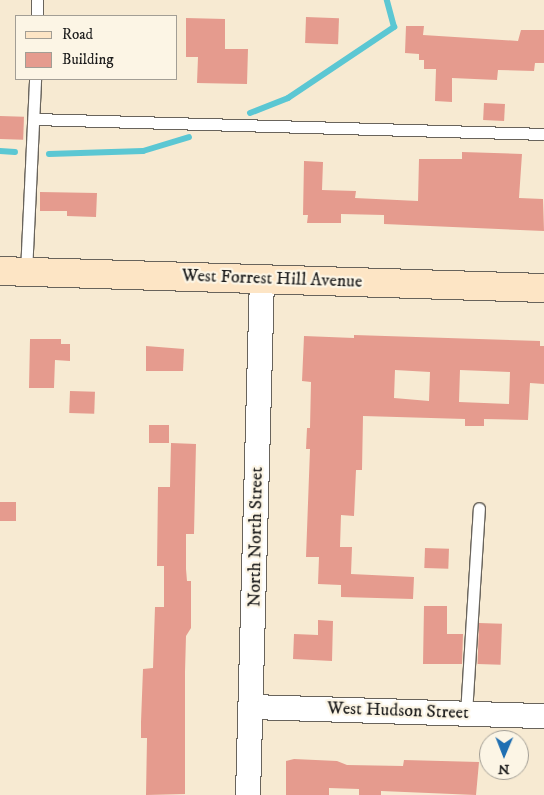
<!DOCTYPE html>
<html>
<head>
<meta charset="utf-8">
<style>
  body { margin:0 }
  #map { position:relative; width:544px; height:795px; overflow:hidden; background:#f7ead2; font-family:"IM FELL DW Pica",serif }
  div>[style] { position:absolute }
  [style*='--x'] { left:calc(var(--x)*1px); top:calc(var(--y)*1px); width:calc(var(--w)*1px); rotate:calc(var(--a)*1deg) }
  .stream>* { height:6px; margin:-3px; padding:0 3px; transform-origin:3px; border-radius:3px; background:#5bc7d3 }
  .building>* { inset:0; background:#e59b8e; transform-origin:0 0 }
  .roads { filter:drop-shadow(1px 0 #69645c) drop-shadow(-1px 0 #69645c) drop-shadow(0 1px #69645c) drop-shadow(0 -1px #69645c) }
  .service>* { height:11px; margin:-5.5px; padding:0 5.5px; transform-origin:5.5px; border-radius:5.5px; background:#fff }
  .minor>* { height:24px; margin:-12px; padding:0 12px; transform-origin:12px; border-radius:12px; background:#fff }
  .secondary>* { height:28px; margin:-14px; padding:0 14px; transform-origin:14px; border-radius:14px; background:#fde5c5 }
  span { translate:-50% -50%; white-space:nowrap; text-align:center; line-height:1.15; -webkit-text-stroke:4.5px #fcf5e5; paint-order:stroke }
  .street-label { font-size:18px; color:#1c1c1c }
  .legend { position:absolute; left:15px; top:15px; width:162px; height:65px; box-sizing:border-box; background:#fcf5e5; border:1px solid #a29e95; margin:0; padding:6px 9px; list-style:none; font-size:15px; color:#1c1c1c }
  .legend li { display:flex; align-items:center; gap:10px; height:25px }
  .legend b { width:25px; border:1px solid #a29e95 }
  .north { position:absolute; left:479px; top:730px; width:50px; height:50px; box-sizing:border-box; background:#fcf5e5; border:1px solid #a29e95; border-radius:50%; rotate:181deg; font-size:14px; font-weight:700; line-height:20px; text-align:center; color:#1c1c1c }
  .north::after { content:''; display:block; margin:auto; width:18px; height:22px; background:#1f6fb2; clip-path:polygon(50% 0,100% 100%,50% 72%,0 100%) }
</style>
</head>
<body>
<div id="map">
  <div class="stream">
    <div style="--x:250;--y:113;--w:41;--a:-21.5"></div>
    <div style="--x:288;--y:98;--w:128;--a:-33.8"></div>
    <div style="--x:394;--y:27;--w:28;--a:-105"></div>
    <div style="--x:0;--y:151;--w:15;--a:4"></div>
    <div style="--x:49;--y:154;--w:94;--a:-1.8"></div>
    <div style="--x:143;--y:151;--w:48;--a:-16.9"></div>
  </div>
  <div class="building">
    <div style="left:306px;top:17px;width:33px;height:26px;rotate:2deg"></div>
    <div style="clip-path:polygon(186px 18px,225px 19px,225px 49px,248px 49px,247px 84px,197px 83px,198px 57px,186px 57px)"></div>
    <div style="clip-path:polygon(406px 26px,424px 26px,423px 35px,518px 41px,521px 30px,544px 30px,544px 63px,535px 63px,534px 71px,498px 70px,497px 80px,452px 78px,452px 102px,435px 101px,436px 69px,424px 69px,424px 60px,419px 60px,419px 54px,405px 53px)"></div>
    <div style="left:484px;top:103px;width:21px;height:17px;rotate:3deg"></div>
    <div style="left:0;top:116px;width:24px;height:23px;rotate:2deg"></div>
    <div style="clip-path:polygon(462px 152px,522px 154px,519px 198px,543px 199px,544px 231px,384px 224px,384px 215px,341px 214px,341px 223px,307px 223px,308px 215px,303px 215px,304px 161px,323px 162px,322px 190px,356px 191px,355px 198px,418px 201px,419px 159px,462px 159px)"></div>
    <div style="clip-path:polygon(40px 192px,97px 193px,96px 217px,67px 216px,67px 211px,40px 211px)"></div>
    <div style="clip-path:polygon(evenodd,354px 335px,540px 341px,540px 346px,544px 346px,544px 384px,530px 383px,528px 420px,484px 419px,484px 426px,465px 426px,465px 419px,363px 416px,362px 470px,356px 470px,354px 516px,341px 515px,340px 547px,352px 547px,351px 574px,414px 577px,413px 599px,341px 597px,341px 585px,318px 584px,319px 557px,306px 557px,310px 449px,306px 449px,307px 428px,310px 428px,311px 382px,302px 381px,304px 336px,354px 338px,354px 335px,395px 370px,430px 372px,429px 401px,394px 398px,395px 370px,354px 335px,460px 370px,510px 372px,509px 404px,459px 402px,460px 370px)"></div>
    <div style="clip-path:polygon(30px 339px,61px 339px,61px 344px,70px 344px,70px 361px,55px 360px,54px 388px,29px 388px)"></div>
    <div style="clip-path:polygon(146px 346px,184px 349px,183px 371px,146px 371px)"></div>
    <div style="left:70px;top:391px;width:25px;height:22px;rotate:2deg"></div>
    <div style="left:149px;top:425px;width:20px;height:18px"></div>
    <div style="clip-path:polygon(171px 443px,196px 444px,194px 534px,186px 534px,186px 569px,187px 581px,191px 581px,191px 628px,186px 636px,185px 672px,185px 794px,146px 795px,147px 738px,141px 738px,141px 722px,143px 669px,153px 668px,155px 607px,164px 607px,164px 566px,157px 566px,158px 487px,170px 487px)"></div>
    <div style="left:0;top:502px;width:16px;height:19px"></div>
    <div style="left:425px;top:548px;width:24px;height:20px;rotate:2deg"></div>
    <div style="clip-path:polygon(424px 606px,447px 606px,447px 634px,463px 634px,462px 664px,423px 664px)"></div>
    <div style="clip-path:polygon(318px 620px,333px 621px,332px 661px,293px 659px,294px 634px,318px 635px)"></div>
    <div style="left:479px;top:623px;width:23px;height:41px;rotate:2deg"></div>
    <div style="clip-path:polygon(294px 759px,337px 761px,347px 765px,403px 766px,404px 760px,479px 762px,476px 795px,381px 791px,381px 795px,359px 795px,359px 789px,329px 788px,329px 795px,286px 795px,286px 761px)"></div>
  </div>
  <div class="roads">
    <div class="service">
      <div style="--x:37;--y:16;--w:16;--a:-90"></div>
      <div style="--x:34;--y:119;--w:510;--a:1.68"></div>
      <div style="--x:26;--y:272;--w:193;--a:-87.3"></div>
      <div style="--x:466;--y:713;--w:205;--a:-86.4"></div>
    </div>
    <div class="minor">
      <div style="--x:252;--y:707;--w:292;--a:1.8"></div>
      <div style="--x:248;--y:795;--w:516;--a:-88.45"></div>
    </div>
    <div class="secondary">
      <div style="--x:0;--y:271;--w:544;--a:1.79"></div>
    </div>
  </div>
  <div class="street-label">
    <span style="left:272px;top:279px;rotate:2deg">West Forrest Hill Avenue</span>
    <span style="left:256px;top:537px;rotate:-89deg">North North Street</span>
    <span style="left:398px;top:711px;rotate:2deg">West Hudson Street</span>
  </div>
  <ul class="legend">
  <li><b style="height:6px;background:#fde5c5"></b>Road</li>
  <li><b style="height:14px;background:#e59b8e"></b>Building</li>
  </ul>
  <div class="north">N</div>
</div>
</body>
</html>
